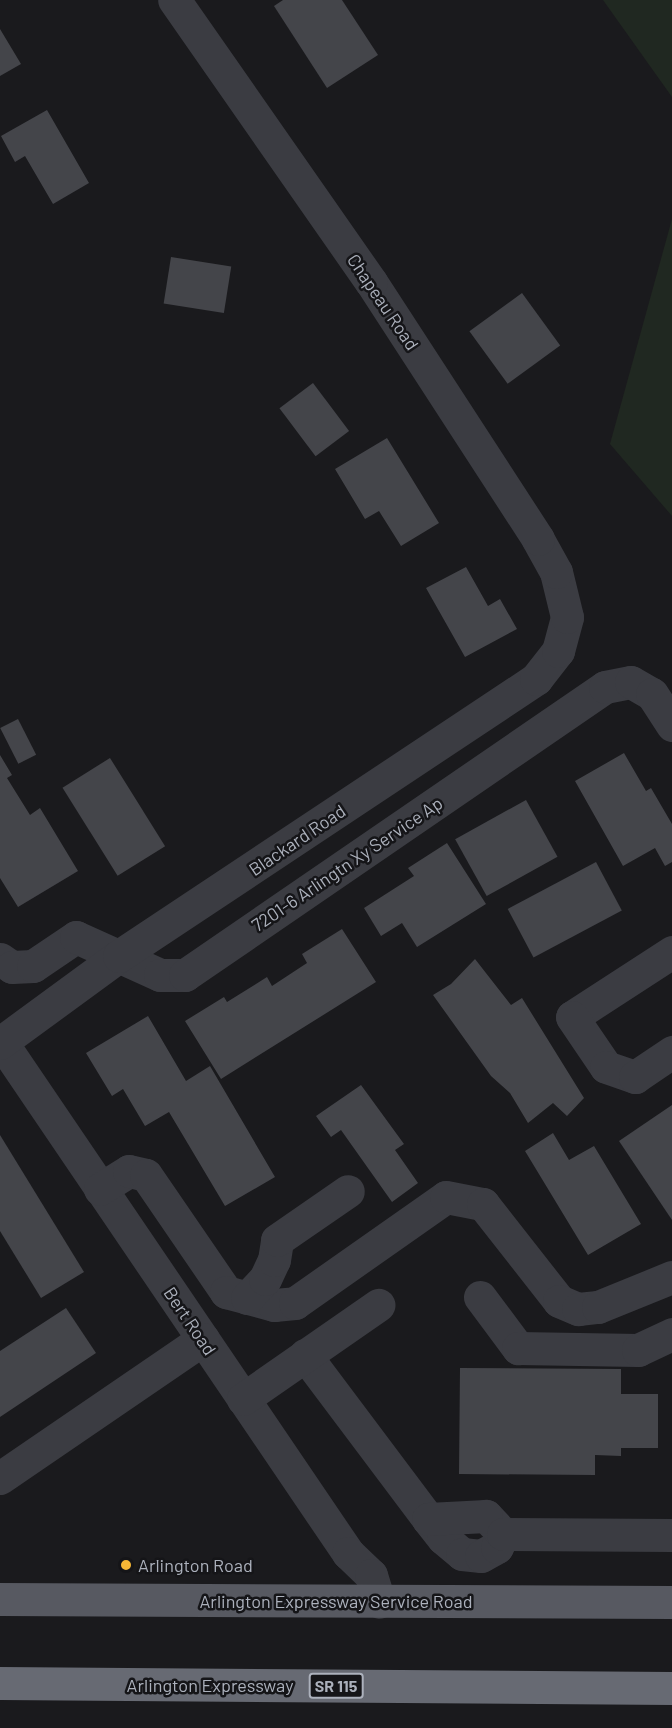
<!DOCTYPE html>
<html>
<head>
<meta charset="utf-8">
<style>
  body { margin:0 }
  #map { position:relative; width:672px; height:1728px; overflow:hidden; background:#1a1a1d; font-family:Barlow,sans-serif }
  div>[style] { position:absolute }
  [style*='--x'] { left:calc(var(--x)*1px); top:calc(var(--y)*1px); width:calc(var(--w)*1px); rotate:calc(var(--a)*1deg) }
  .green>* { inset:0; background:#202821 }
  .building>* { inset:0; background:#44454a; transform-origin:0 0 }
  .minor>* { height:33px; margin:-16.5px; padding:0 16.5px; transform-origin:16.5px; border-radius:16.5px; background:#3b3c42 }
  .major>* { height:33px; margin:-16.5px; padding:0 16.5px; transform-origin:16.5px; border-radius:16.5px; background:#575961 }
  .highway>* { height:33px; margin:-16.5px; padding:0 16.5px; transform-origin:16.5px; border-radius:16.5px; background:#676a73 }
  .dots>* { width:16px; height:16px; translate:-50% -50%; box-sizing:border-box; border:3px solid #151518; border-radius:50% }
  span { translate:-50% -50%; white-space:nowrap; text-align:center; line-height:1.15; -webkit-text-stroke:5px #151518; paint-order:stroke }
  .shield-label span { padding:2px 4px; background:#151518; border:2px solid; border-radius:4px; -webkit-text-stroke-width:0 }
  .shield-label { font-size:16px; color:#acb1bc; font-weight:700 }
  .street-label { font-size:18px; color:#acb1bc }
  .poi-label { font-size:18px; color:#acb1bc }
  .left { translate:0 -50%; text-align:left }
</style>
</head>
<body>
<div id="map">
  <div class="green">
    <div style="clip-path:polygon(603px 0,672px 0,672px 97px)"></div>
    <div style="clip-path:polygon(672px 219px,672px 516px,610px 444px)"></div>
  </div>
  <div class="building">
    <div style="clip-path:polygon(283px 0,342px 0,378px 55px,327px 88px,274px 6px)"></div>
    <div style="clip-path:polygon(0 29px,21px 64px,0 76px)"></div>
    <div style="clip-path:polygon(47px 110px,89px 183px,53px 204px,25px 156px,15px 162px,1px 136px)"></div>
    <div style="left:171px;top:257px;width:61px;height:47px;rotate:9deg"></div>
    <div style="left:522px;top:293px;width:65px;height:65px;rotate:54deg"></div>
    <div style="left:313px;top:383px;width:60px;height:42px;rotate:53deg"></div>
    <div style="clip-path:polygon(387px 438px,439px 523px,401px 546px,379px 511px,365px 519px,335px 469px)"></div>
    <div style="clip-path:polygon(466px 567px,488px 606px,500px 599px,517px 629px,465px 657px,426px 588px)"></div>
    <div style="left:18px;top:719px;width:40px;height:20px;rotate:63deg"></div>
    <div style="clip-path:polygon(624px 753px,646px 791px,651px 788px,672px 824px,672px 862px,665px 866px,655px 848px,623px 866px,575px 781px)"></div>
    <div style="clip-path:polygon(0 755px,12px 775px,7px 778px,30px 815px,40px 808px,78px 871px,18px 907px,0 878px)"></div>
    <div style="left:110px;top:758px;width:104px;height:56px;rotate:58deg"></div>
    <div style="left:526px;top:800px;width:65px;height:81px;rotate:61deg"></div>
    <div style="clip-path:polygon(447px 843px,486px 904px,417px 947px,402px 923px,381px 936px,364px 908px,414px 876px,408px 868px)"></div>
    <div style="left:596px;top:862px;width:55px;height:100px;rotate:62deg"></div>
    <div style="clip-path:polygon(342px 929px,376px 982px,221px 1079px,185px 1021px,224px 997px,227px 1002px,267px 977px,272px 986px,307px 963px,302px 954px)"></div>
    <div style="clip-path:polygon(475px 959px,511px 1005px,522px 998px,584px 1098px,567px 1116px,553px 1103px,528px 1123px,510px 1093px,491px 1076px,433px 995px,451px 984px)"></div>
    <div style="clip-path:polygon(148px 1016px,186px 1081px,210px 1066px,275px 1177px,225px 1206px,169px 1112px,145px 1126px,123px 1089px,112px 1096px,86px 1053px)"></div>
    <div style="clip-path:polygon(361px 1085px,404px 1144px,395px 1150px,418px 1183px,392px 1202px,341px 1130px,331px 1137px,316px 1116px)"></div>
    <div style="clip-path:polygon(672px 1105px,672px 1220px,619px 1141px)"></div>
    <div style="clip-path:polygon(553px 1133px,569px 1160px,594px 1146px,641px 1224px,588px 1255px,525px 1151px)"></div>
    <div style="clip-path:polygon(0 1135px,84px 1272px,41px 1298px,0 1231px)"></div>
    <div style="clip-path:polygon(66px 1308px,96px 1353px,0 1417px,0 1351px)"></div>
    <div style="clip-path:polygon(460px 1368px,621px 1369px,621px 1394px,658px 1394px,658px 1448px,621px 1448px,621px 1456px,595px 1455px,595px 1475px,459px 1474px)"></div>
  </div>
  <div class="minor">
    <div style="--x:672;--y:952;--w:119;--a:147"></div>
    <div style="--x:572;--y:1017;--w:60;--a:55.8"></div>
    <div style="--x:606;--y:1067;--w:31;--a:19"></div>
    <div style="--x:635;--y:1077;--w:45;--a:-34"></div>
    <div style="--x:0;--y:959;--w:14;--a:34"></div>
    <div style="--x:12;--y:967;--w:21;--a:-3"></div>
    <div style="--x:33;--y:966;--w:52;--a:-34"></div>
    <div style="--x:76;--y:937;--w:92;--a:24.3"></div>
    <div style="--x:160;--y:975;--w:25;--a:0"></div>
    <div style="--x:185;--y:975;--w:509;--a:-34.44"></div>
    <div style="--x:605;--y:687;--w:26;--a:-11"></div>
    <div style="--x:631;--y:682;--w:24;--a:30"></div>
    <div style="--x:652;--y:694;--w:37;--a:57"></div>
    <div style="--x:0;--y:1040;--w:620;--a:55.85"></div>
    <div style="--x:348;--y:1553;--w:32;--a:44"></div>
    <div style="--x:371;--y:1575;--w:28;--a:73"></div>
    <div style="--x:0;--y:1043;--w:147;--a:-36.2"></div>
    <div style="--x:119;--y:956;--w:501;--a:-33.59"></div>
    <div style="--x:536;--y:679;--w:36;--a:-52"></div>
    <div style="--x:558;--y:651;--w:35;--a:-75"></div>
    <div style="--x:567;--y:617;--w:46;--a:-103.7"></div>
    <div style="--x:556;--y:572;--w:38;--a:-119"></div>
    <div style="--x:538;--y:539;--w:306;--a:-123"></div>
    <div style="--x:371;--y:282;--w:344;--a:-124.9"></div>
    <div style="--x:100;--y:1189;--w:34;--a:-32"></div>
    <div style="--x:129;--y:1171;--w:17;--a:13"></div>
    <div style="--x:146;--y:1175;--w:142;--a:55.6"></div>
    <div style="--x:226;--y:1292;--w:50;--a:15.2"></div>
    <div style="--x:274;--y:1305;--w:21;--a:-5"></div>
    <div style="--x:295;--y:1303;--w:184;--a:-35.1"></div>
    <div style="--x:446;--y:1197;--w:38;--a:11"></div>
    <div style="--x:483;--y:1204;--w:123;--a:51.9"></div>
    <div style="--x:559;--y:1301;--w:21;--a:23"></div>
    <div style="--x:578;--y:1309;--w:20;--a:-6"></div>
    <div style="--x:598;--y:1307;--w:80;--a:-22.1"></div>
    <div style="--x:480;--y:1297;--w:64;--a:53.3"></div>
    <div style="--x:518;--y:1348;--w:120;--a:1"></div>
    <div style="--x:638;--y:1350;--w:38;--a:-25"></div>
    <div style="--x:247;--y:1298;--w:26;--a:-47"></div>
    <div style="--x:265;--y:1279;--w:21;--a:-65"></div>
    <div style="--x:274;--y:1260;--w:20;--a:-81"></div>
    <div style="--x:277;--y:1240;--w:86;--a:-34.6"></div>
    <div style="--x:305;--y:1355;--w:205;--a:53.1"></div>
    <div style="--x:428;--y:1519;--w:24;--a:52"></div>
    <div style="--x:443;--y:1538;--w:25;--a:40"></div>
    <div style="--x:462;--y:1554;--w:19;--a:6"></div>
    <div style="--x:481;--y:1556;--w:18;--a:-29"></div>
    <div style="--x:497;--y:1547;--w:14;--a:-65"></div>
    <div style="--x:503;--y:1534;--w:25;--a:-133"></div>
    <div style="--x:486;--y:1516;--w:58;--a:177"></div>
    <div style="--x:243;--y:1399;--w:165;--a:-34.8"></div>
    <div style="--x:0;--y:1478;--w:246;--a:-34.4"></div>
    <div style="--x:503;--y:1534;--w:169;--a:0.3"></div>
  </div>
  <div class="major">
    <div style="--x:0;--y:1599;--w:672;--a:0.26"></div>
  </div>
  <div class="highway">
    <div style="--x:0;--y:1683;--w:672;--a:0.43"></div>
  </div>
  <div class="dots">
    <div style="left:126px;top:1565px;background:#f8b836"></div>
  </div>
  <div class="shield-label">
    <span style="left:336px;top:1686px">SR 115</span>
  </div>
  <div class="street-label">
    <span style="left:383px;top:302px;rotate:56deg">Chapeau Road</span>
    <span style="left:297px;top:840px;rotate:-34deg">Blackard Road</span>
    <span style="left:347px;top:864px;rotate:-34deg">7201-6 Arlingtn Xy Service Ap</span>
    <span style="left:190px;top:1321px;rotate:56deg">Bert Road</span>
    <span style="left:336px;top:1601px">Arlington Expressway Service Road</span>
    <span style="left:210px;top:1685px">Arlington Expressway</span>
  </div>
  <div class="poi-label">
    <span class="left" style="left:138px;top:1565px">Arlington Road</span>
  </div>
</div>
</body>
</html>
